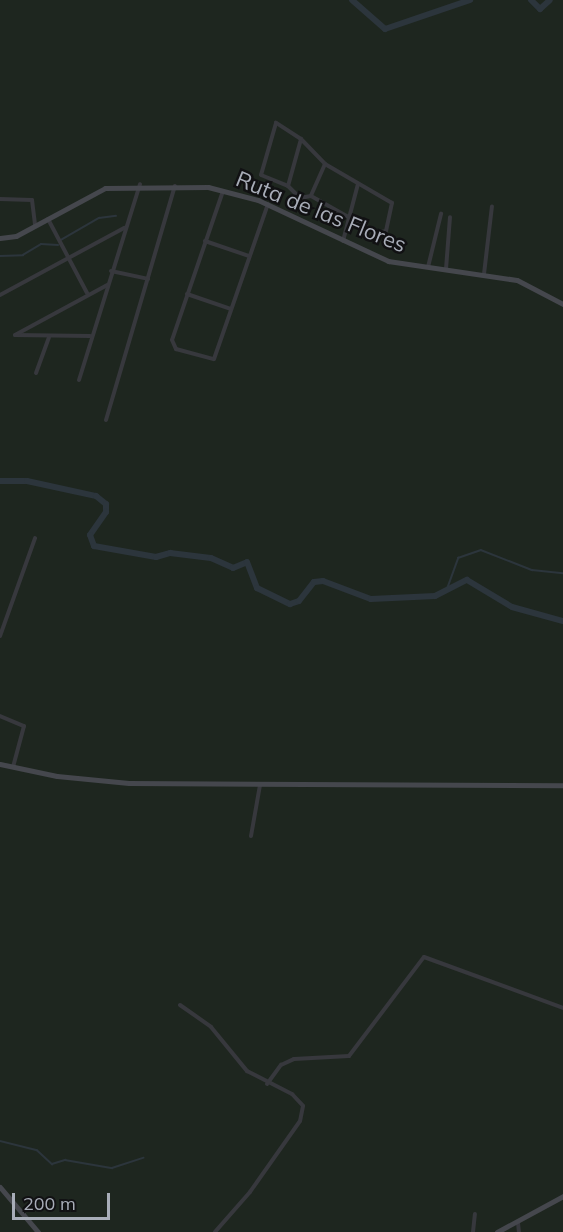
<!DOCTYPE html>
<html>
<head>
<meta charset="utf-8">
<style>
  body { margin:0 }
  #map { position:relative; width:563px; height:1232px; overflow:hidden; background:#161618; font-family:Mulish,sans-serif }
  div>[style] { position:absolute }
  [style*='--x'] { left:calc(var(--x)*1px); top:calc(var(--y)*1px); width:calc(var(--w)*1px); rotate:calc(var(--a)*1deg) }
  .green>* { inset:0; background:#1e261f; transform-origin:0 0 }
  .stream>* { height:1.5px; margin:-0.75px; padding:0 0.75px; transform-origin:0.75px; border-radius:0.75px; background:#2c353c }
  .river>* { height:6px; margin:-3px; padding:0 3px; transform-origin:3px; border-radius:3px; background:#2c353c }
  .street>* { height:4px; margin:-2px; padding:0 2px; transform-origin:2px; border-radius:2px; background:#37383d }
  .secondary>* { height:5px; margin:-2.5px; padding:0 2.5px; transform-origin:2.5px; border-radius:2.5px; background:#45474d }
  span { translate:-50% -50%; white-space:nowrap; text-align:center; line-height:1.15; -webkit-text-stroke:5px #111113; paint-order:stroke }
  .street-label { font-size:22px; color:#a8adb8 }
  .scale { position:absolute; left:12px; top:1193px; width:98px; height:27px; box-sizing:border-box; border:3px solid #a8adb8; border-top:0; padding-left:8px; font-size:18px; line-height:21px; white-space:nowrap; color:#a8adb8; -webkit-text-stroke:4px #111113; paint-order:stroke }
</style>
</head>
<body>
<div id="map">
  <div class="green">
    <div style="left:0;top:0;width:563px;height:1232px"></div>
  </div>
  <div class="stream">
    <div style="--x:61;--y:240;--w:44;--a:-30.1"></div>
    <div style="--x:99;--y:218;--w:17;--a:-7"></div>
    <div style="--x:0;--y:256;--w:23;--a:-2"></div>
    <div style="--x:23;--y:255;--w:21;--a:-31"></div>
    <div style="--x:41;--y:244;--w:17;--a:3"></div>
    <div style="--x:447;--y:589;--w:33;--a:-70"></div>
    <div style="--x:458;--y:558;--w:24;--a:-19"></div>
    <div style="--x:481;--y:550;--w:55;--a:21.4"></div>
    <div style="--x:532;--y:570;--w:31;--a:6"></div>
    <div style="--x:0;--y:1141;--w:38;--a:14"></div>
    <div style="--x:37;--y:1150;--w:21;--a:43"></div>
    <div style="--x:52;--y:1164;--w:14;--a:-17"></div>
    <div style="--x:65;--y:1160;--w:48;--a:9.7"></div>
    <div style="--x:112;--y:1168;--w:33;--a:-18"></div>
  </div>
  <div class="river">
    <div style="--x:352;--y:0;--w:44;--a:41.3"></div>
    <div style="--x:385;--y:29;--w:90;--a:-18.8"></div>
    <div style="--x:531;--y:0;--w:13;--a:45"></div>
    <div style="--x:540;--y:9;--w:13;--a:-42"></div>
    <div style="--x:0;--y:481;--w:27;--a:0"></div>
    <div style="--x:27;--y:481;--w:71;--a:12.3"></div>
    <div style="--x:96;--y:496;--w:13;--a:39"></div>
    <div style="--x:106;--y:504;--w:8;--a:90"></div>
    <div style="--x:106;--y:512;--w:28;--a:125"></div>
    <div style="--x:90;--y:535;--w:12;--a:70"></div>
    <div style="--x:94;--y:546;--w:63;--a:10.1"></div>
    <div style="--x:156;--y:557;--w:15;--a:-16"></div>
    <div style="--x:170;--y:553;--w:41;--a:7"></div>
    <div style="--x:211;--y:558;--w:24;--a:24"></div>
    <div style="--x:233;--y:568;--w:15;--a:-23"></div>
    <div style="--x:247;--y:562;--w:28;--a:69"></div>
    <div style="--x:257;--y:588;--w:37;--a:26"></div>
    <div style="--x:290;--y:604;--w:9;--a:-18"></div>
    <div style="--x:299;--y:601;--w:24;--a:-52"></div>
    <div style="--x:314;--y:582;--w:9;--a:-6"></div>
    <div style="--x:323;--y:581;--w:51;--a:20.6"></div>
    <div style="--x:371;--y:599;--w:64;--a:-2.7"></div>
    <div style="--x:435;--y:596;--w:36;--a:-27"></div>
    <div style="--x:467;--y:580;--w:52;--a:31"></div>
    <div style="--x:512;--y:607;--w:53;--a:15.4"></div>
  </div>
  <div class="street">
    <div style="--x:301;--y:139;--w:35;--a:46"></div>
    <div style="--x:288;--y:186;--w:49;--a:-74.5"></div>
    <div style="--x:301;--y:139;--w:30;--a:-147"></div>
    <div style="--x:276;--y:123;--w:54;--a:106.1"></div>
    <div style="--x:261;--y:175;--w:29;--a:22"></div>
    <div style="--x:288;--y:186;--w:17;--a:45"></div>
    <div style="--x:300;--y:198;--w:11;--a:-10"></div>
    <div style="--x:311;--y:196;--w:76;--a:29.3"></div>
    <div style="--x:377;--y:233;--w:9;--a:-13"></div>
    <div style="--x:386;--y:231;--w:29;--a:-78"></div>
    <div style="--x:392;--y:203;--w:78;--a:-149.8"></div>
    <div style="--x:325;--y:164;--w:35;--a:114"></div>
    <div style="--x:223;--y:191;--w:157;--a:108.9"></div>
    <div style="--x:172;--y:340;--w:10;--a:66"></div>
    <div style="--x:176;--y:349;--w:39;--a:15"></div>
    <div style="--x:214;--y:359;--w:164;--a:-70.8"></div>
    <div style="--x:0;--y:199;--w:32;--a:2"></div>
    <div style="--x:32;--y:200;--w:25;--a:83"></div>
    <div style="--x:48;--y:219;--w:84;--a:62.2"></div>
    <div style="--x:205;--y:241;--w:46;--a:18.8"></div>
    <div style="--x:343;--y:241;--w:59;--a:-75.3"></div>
    <div style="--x:428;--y:267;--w:55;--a:-76.2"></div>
    <div style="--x:446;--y:269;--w:52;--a:-85.6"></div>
    <div style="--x:111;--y:271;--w:38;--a:12"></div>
    <div style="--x:484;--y:274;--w:68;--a:-83.3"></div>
    <div style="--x:187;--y:294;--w:46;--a:18.8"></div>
    <div style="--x:0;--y:295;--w:141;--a:-28.4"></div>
    <div style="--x:90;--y:336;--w:75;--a:-179.2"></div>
    <div style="--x:15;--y:335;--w:105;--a:-28.5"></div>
    <div style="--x:36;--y:373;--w:38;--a:-70"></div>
    <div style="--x:79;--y:380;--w:205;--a:-72.7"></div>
    <div style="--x:106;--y:420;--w:244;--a:-73.6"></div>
    <div style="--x:0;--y:636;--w:104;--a:-70.3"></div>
    <div style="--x:0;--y:716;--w:26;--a:23"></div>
    <div style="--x:24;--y:726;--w:42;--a:105"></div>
    <div style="--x:251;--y:836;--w:52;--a:-80"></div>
    <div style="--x:180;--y:1005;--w:38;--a:35"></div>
    <div style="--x:211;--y:1027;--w:57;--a:50.7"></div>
    <div style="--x:247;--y:1071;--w:51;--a:27.1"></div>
    <div style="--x:292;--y:1094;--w:16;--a:47"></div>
    <div style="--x:303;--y:1106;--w:15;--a:101"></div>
    <div style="--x:300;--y:1121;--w:87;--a:125.2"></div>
    <div style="--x:250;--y:1192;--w:53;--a:131.2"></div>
    <div style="--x:267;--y:1084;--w:24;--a:-54"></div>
    <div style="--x:281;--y:1065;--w:14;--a:-25"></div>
    <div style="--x:294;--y:1059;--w:55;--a:-3.1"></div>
    <div style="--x:349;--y:1056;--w:124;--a:-52.9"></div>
    <div style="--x:424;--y:957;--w:148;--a:20.1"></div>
    <div style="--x:518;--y:1223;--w:9;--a:84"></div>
    <div style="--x:473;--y:1232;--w:18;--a:-84"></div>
  </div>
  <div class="secondary">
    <div style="--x:0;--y:238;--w:16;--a:-7"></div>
    <div style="--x:16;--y:236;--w:101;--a:-28.3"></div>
    <div style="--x:105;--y:188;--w:103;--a:-0.6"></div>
    <div style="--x:208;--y:187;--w:52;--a:14.6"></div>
    <div style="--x:258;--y:200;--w:144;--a:25.1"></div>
    <div style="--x:388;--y:261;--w:130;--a:8.4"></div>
    <div style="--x:517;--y:280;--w:52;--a:27.6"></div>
    <div style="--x:0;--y:764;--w:58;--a:11.9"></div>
    <div style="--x:57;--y:776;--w:72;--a:5.6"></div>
    <div style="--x:129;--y:783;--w:434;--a:0.3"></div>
    <div style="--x:0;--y:1187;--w:59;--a:49.8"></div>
    <div style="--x:497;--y:1232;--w:75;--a:-28.6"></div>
  </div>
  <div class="street-label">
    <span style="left:321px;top:212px;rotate:22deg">Ruta de las Flores</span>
  </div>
  <div class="scale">200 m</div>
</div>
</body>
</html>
